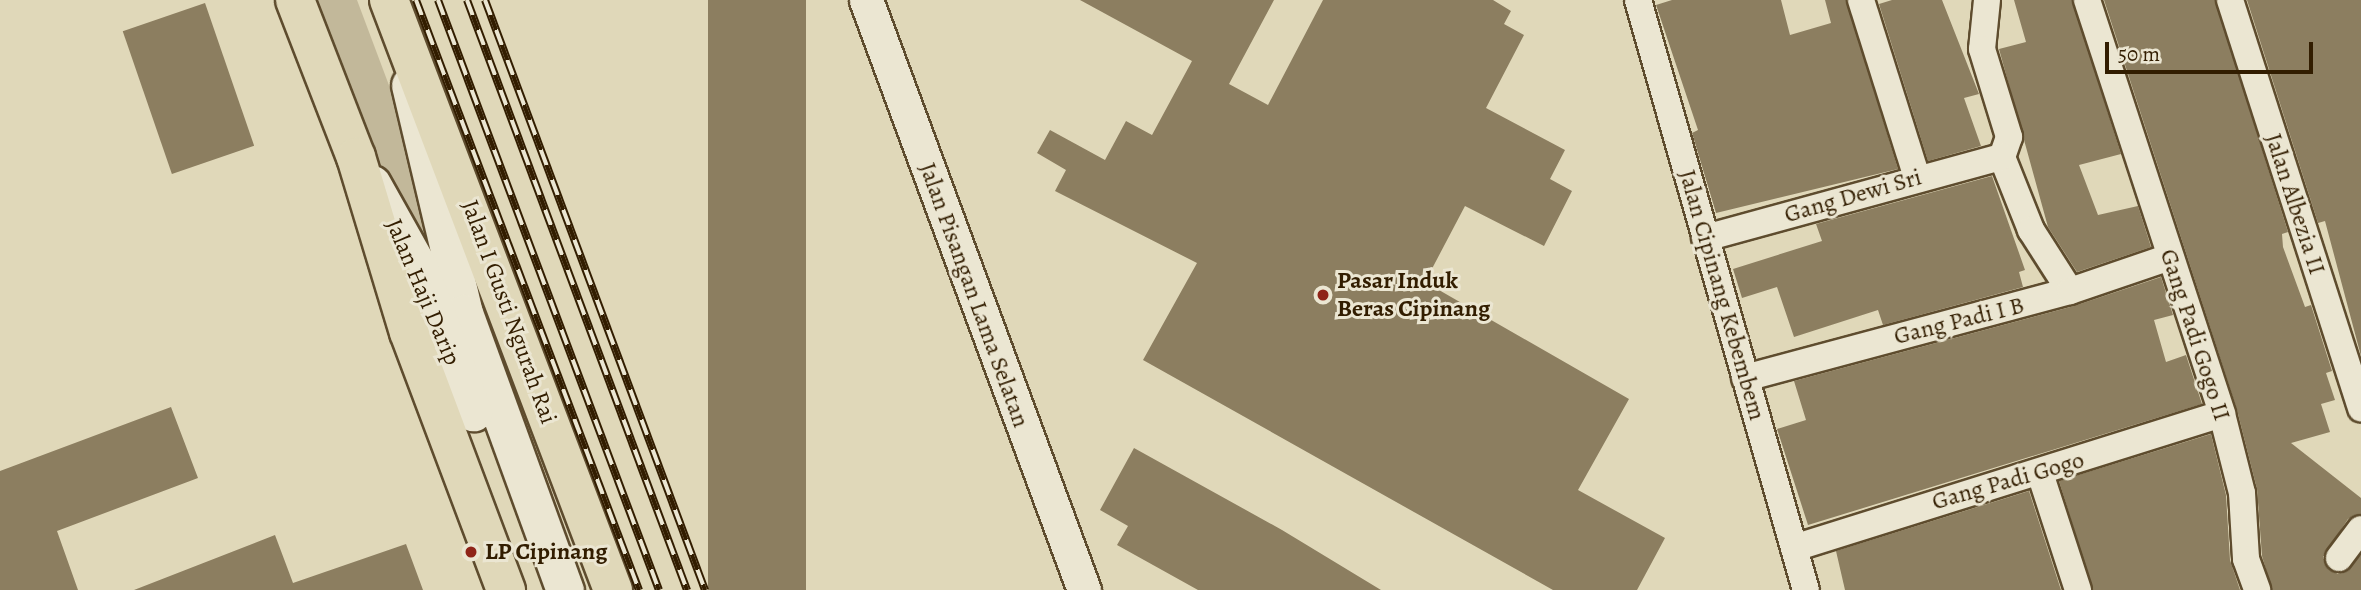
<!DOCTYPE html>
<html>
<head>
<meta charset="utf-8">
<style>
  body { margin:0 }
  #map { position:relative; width:2361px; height:590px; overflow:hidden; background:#e0d8b9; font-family:Alegreya,serif }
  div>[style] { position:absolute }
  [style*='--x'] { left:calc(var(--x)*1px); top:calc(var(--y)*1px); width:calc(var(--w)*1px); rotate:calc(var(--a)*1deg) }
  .green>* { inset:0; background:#c2b89a }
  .building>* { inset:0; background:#8c7e60; transform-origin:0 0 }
  .roads { filter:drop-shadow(2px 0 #5e4c2e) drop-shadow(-2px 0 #5e4c2e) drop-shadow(0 2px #5e4c2e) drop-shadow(0 -2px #5e4c2e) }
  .minor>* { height:26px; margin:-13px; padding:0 13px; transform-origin:13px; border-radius:13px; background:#ebe6d2 }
  .tertiary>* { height:33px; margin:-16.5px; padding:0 16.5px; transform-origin:16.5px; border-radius:16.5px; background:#ebe6d2 }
  .secondary>* { height:37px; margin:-18.5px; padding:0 18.5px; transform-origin:18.5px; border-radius:18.5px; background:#ebe6d2 }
  .primary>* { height:38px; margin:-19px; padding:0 19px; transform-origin:19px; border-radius:19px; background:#e0d8b9 }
  .rail>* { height:8px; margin-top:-4px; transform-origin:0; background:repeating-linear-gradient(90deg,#ebe6d2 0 16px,#321d00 0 32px); box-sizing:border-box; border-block:2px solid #321d00 }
  .dots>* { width:19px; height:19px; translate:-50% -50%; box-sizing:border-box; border:4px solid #ebe6d2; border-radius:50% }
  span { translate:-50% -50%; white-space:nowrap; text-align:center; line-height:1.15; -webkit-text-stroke:6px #ebe6d2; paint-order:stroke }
  .street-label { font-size:24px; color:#321d00 }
  .poi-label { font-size:24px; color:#321d00; font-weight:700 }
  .left { translate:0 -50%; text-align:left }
  .scale { position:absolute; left:2105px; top:42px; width:208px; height:32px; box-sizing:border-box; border:4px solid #321d00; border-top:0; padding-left:9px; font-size:21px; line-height:24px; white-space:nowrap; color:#321d00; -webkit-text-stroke:5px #ebe6d2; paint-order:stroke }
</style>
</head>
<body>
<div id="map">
  <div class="green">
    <div style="clip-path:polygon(317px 0,357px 0,420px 168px,443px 283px,389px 212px)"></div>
  </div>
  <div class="building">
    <div style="left:708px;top:0;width:98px;height:629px"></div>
    <div style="clip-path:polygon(1080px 0,1274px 0,1229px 84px,1268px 105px,1323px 0,1493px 0,1511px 11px,1504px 24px,1524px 35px,1486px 108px,1565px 150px,1550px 179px,1572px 191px,1544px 246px,1465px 206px,1425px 282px,1629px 399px,1578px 490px,1665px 538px,1637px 590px,1553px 590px,1143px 360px,1197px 263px,1055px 191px,1066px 170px,1037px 153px,1050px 130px,1105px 160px,1126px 121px,1152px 135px,1192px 61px)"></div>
    <div style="clip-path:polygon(1672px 0,1781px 0,1790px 35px,1831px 23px,1825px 0,1846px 0,1898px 169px,1716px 213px,1692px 133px,1698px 130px,1656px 5px)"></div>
    <div style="clip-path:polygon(1892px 0,1942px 0,1979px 94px,1964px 98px,1981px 146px,1928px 161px,1879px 4px)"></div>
    <div style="clip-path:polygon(2014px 0,2072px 0,2121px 154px,2079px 165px,2098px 215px,2138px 206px,2151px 247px,2077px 272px,2048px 227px,1999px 49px,2026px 42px)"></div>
    <div style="clip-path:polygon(2104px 0,2215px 0,2288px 232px,2282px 234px,2283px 247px,2305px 307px,2311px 305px,2332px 371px,2326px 373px,2335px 400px,2321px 404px,2330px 432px,2291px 443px,2361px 498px,2361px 514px,2348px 519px,2323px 557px,2329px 570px,2338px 574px,2361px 555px,2361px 590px,2272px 590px,2262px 556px,2257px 489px,2237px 410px)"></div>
    <div style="clip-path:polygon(2247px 0,2361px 0,2361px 356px,2325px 221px,2318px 223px)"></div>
    <div style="left:205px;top:3px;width:151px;height:87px;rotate:71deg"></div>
    <div style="clip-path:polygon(1992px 176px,2025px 270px,2019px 272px,2023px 287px,1883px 325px,1878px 310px,1794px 337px,1777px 287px,1742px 298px,1733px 269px,1822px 241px,1816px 224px)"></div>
    <div style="clip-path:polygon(2161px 277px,2173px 315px,2154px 320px,2166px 362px,2186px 355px,2202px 404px,1808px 525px,1777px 429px,1806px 420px,1794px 381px,2074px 306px)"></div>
    <div style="clip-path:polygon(171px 407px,198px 478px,57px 531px,78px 590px,0 590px,0 471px)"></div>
    <div style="clip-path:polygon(2211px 434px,2226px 495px,2230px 560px,2240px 590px,2093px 590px,2059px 481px)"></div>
    <div style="clip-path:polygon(1134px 448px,1282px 530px,1381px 590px,1198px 590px,1117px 545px,1128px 526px,1100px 510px)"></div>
    <div style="clip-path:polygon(2029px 491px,2061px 590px,1845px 590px,1836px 551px)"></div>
    <div style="clip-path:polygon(275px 535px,293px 583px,406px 544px,423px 590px,134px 590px)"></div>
  </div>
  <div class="roads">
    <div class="minor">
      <div style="--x:1638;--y:0;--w:613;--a:74.11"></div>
      <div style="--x:1861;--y:0;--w:187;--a:72.5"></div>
      <div style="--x:1987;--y:0;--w:49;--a:95.8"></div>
      <div style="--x:1982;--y:49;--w:92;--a:72.9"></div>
      <div style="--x:2009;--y:137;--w:21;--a:109"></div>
      <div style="--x:2087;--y:0;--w:435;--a:71.9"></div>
      <div style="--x:2222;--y:414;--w:81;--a:75.8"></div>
      <div style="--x:2242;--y:493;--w:66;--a:86.5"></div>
      <div style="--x:2246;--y:559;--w:33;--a:70"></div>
      <div style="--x:2230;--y:0;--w:429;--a:72.2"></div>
      <div style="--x:2002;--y:157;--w:79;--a:68.3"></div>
      <div style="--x:2031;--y:230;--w:72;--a:57.4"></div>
      <div style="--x:1705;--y:238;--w:308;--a:-15.3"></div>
      <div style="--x:1745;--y:378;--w:336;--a:-15"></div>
      <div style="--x:2070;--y:291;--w:106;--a:-18.8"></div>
      <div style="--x:2040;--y:473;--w:123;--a:72"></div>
      <div style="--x:1794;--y:548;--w:448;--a:-17.4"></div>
      <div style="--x:2339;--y:558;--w:36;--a:-53"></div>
    </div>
    <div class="tertiary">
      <div style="--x:866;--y:0;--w:629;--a:69.72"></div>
    </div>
    <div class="secondary">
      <div style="--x:410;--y:85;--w:234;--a:76.7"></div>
      <div style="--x:464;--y:313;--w:295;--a:70"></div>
      <div style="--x:372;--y:184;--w:98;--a:60.8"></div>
      <div style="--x:420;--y:270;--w:152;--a:69.5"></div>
    </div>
    <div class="primary">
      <div style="--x:295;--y:0;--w:168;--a:68.8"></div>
      <div style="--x:356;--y:157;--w:183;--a:73.2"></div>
      <div style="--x:409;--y:332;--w:276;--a:69.4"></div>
      <div style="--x:389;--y:0;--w:631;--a:69.21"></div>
    </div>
  </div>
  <div class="rail">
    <div style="--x:416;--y:0;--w:631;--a:69.3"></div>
    <div style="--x:438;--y:0;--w:630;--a:69.47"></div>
    <div style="--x:467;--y:0;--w:630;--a:69.55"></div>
    <div style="--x:485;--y:0;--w:630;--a:69.55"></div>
  </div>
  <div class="dots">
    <div style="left:1323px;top:295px;background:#8f2418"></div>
    <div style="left:471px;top:552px;background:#8f2418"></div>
  </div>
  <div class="street-label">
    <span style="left:1853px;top:196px;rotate:-16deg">Gang Dewi Sri</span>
    <span style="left:2295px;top:204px;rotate:72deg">Jalan Albezia II</span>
    <span style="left:423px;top:292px;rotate:67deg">Jalan Haji Darip</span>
    <span style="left:974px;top:295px;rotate:70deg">Jalan Pisangan Lama Selatan</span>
    <span style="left:1722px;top:295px;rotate:74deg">Jalan Cipinang Kebembem</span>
    <span style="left:509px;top:312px;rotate:70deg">Jalan I Gusti Ngurah Rai</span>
    <span style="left:1959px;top:321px;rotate:-14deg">Gang Padi I B</span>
    <span style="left:2195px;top:335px;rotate:72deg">Gang Padi Gogo II</span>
    <span style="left:2008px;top:481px;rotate:-16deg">Gang Padi Gogo</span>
  </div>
  <div class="poi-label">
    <span class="left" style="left:1337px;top:295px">Pasar Induk<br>Beras Cipinang</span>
    <span class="left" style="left:485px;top:552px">LP Cipinang</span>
  </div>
  <div class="scale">50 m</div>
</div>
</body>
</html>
